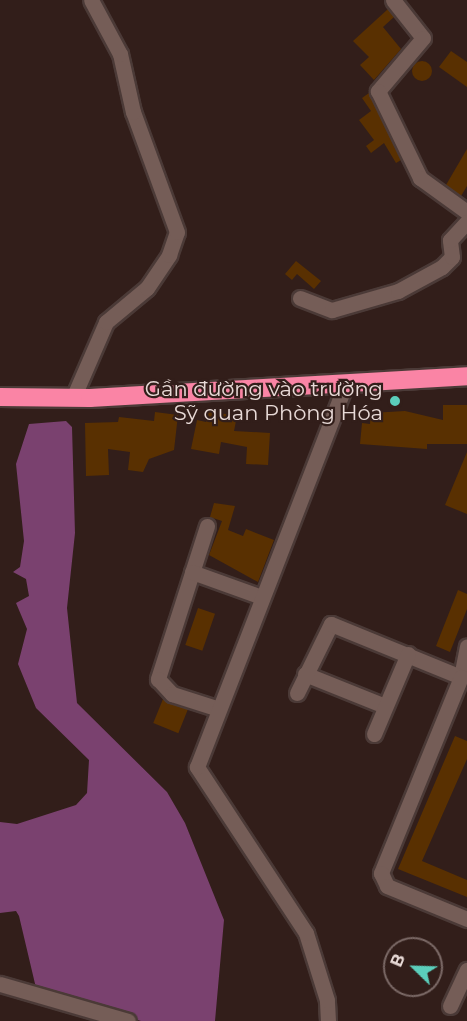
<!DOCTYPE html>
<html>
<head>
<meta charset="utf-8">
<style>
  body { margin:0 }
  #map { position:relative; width:467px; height:1021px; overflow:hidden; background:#321e1a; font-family:Montserrat,sans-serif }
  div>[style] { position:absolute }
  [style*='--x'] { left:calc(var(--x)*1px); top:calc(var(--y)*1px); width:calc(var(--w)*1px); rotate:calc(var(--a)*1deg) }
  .water>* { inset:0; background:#7a416f }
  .building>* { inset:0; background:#593001; transform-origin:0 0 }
  .round { border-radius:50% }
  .roads { filter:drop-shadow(2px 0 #4b3a37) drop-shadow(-2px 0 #4b3a37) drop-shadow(0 2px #4b3a37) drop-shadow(0 -2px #4b3a37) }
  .minor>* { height:15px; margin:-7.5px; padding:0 7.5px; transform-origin:7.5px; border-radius:7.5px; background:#755d57 }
  .highway>* { height:18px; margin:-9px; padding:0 9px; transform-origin:9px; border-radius:9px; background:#fa84a5 }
  .dots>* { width:16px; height:16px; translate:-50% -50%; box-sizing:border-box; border:3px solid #321e1a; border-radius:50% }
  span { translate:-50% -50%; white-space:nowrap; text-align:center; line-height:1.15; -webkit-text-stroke:4.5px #321e1a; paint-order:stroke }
  .poi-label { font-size:21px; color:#e8dad7 }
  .right { translate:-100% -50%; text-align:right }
  .north { position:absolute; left:383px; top:937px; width:60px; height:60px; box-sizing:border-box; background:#321e1a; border:2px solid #7b6966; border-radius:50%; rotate:293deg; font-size:16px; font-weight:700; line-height:24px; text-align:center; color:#e8dad7 }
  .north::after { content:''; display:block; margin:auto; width:21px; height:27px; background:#5bcebb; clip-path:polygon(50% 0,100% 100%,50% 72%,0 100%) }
</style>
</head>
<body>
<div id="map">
  <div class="water">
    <div style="clip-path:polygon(66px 421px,72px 427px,75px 533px,67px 608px,77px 703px,167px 792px,185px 823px,224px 920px,215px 1021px,141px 1021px,43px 992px,36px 988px,19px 916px,16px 911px,0 913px,0 822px,17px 824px,76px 805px,87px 793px,89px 760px,36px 708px,18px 664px,27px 629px,16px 603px,29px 596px,26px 579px,13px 572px,20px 567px,24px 541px,16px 464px,29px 424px)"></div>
  </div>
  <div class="building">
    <div style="clip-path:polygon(388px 9px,394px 17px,383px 27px,401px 49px,374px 80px,360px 65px,369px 57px,353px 41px)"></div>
    <div style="clip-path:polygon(451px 51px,467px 62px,467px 87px,439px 67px)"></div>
    <div class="round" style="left:412px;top:61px;width:20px;height:20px"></div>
    <div style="clip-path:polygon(369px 93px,401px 160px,396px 163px,384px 143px,371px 153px,366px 146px,374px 140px,359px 120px,371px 111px,362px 98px)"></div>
    <div style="clip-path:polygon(467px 149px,467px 186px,461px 196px,446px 185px)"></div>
    <div style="clip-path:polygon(296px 261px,321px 281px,314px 289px,297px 274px,292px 280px,285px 274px)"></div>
    <div style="clip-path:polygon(443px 405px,467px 405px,467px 444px,427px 444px,427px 449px,360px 444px,362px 423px,370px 424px,371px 413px,405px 411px,443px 420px)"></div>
    <div style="clip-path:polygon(208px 411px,237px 416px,234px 431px,270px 433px,268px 465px,246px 464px,247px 447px,221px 442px,219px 454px,191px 449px,197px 420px,206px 422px)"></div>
    <div style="clip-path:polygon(155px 412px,178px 415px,174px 450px,149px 459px,143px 472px,128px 470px,130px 452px,108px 449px,109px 475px,86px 476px,85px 423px,118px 422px,119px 417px,154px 421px)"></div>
    <div style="clip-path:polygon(467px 452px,467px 514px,445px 505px)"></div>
    <div style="clip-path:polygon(214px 503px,235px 506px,228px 530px,243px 536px,246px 529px,274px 540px,258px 582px,209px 555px,222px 521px,210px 517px)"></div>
    <div style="clip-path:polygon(458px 590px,467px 594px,467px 609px,450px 652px,436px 646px)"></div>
    <div style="left:198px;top:608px;width:18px;height:39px;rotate:19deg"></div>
    <div style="left:163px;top:699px;width:27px;height:26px;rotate:22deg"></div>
    <div style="clip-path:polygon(455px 736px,467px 741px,467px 759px,422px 861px,467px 880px,467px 897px,398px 869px)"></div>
  </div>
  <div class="roads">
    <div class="minor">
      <div style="--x:393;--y:0;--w:48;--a:51.7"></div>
      <div style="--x:423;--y:38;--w:70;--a:130.3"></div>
      <div style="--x:378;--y:91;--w:97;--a:64.2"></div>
      <div style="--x:420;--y:178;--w:58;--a:35.9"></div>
      <div style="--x:300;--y:298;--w:34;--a:21"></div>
      <div style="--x:332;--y:310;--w:69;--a:-16.1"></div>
      <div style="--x:398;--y:291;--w:50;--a:-28.6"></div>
      <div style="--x:442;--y:267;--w:14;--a:-45"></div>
      <div style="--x:452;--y:257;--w:17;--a:-97"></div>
      <div style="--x:450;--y:240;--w:25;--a:-47"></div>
      <div style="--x:73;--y:398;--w:83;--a:-66.5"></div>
      <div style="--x:106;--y:322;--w:53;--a:-39.7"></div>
      <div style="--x:147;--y:288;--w:40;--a:-56"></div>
      <div style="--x:169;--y:255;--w:24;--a:-71"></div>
      <div style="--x:177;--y:232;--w:128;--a:-110.1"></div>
      <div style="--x:133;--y:112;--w:59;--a:-102.6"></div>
      <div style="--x:120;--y:54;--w:61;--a:-118.2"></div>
      <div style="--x:207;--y:526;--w:161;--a:107.8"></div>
      <div style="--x:158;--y:679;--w:21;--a:47"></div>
      <div style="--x:172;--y:694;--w:46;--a:17.7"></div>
      <div style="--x:192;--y:572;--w:74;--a:19.7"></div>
      <div style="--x:305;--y:674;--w:86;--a:21.8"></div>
      <div style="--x:461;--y:677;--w:31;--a:-79"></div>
      <div style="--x:297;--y:693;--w:77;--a:-63.8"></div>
      <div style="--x:331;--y:624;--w:140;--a:22.2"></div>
      <div style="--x:461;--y:677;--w:212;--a:112.2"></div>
      <div style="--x:381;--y:873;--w:14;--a:65"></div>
      <div style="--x:387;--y:886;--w:87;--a:22.4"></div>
      <div style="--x:374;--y:734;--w:87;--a:-67"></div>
      <div style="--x:0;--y:984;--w:133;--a:16.1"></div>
      <div style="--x:450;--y:1006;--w:40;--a:-65"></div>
      <div style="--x:328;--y:1021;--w:21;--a:-93"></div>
      <div style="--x:327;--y:1000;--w:70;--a:-107.4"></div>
      <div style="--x:306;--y:933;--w:199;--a:-123.3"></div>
      <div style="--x:197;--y:767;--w:410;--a:-68.8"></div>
    </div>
    <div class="highway">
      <div style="--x:0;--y:397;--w:90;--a:0.6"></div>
      <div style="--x:90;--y:398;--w:378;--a:-3.3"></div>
    </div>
  </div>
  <div class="dots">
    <div style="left:395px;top:401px;background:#5bcebb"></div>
  </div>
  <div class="poi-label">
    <span class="right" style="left:383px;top:401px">Gần đường vào trường<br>Sỹ quan Phòng Hóa</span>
  </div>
  <div class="north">B</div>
</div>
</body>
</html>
